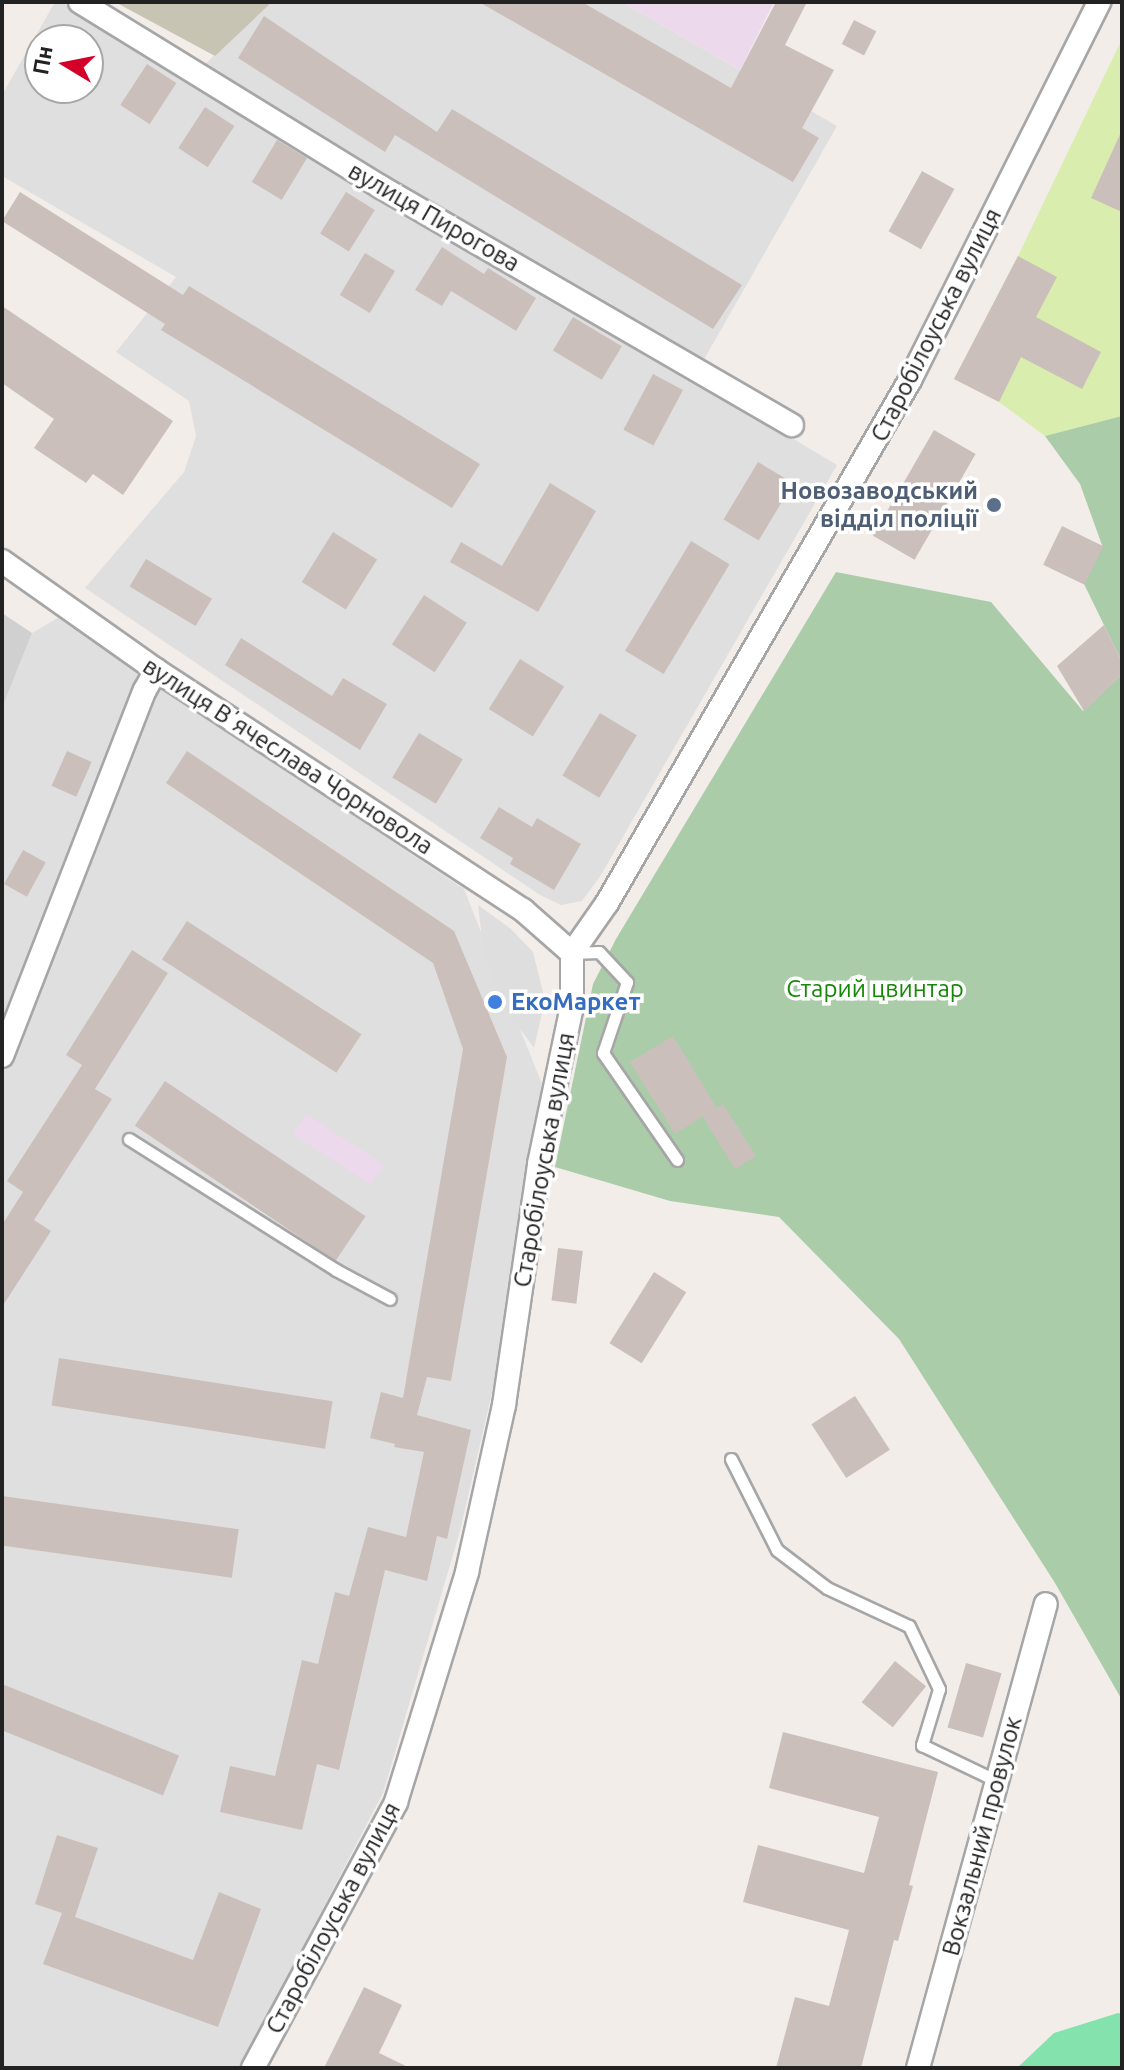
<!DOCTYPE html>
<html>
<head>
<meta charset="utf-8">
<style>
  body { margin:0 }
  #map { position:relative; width:1124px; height:2070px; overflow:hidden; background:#f2ede9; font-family:Ubuntu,sans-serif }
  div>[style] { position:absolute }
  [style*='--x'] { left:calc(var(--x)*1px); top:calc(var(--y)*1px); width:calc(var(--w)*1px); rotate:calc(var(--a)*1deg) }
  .residential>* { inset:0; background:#e0dfdf }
  .industrial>* { inset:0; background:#ecdaec; transform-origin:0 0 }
  .religious>* { inset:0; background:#d0d0d0 }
  .construction>* { inset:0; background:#c8c4b3 }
  .grass>* { inset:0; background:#d9edae }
  .cemetery>* { inset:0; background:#aacca9 }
  .pitch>* { inset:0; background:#84e3ad }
  .parking>* { inset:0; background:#dedede }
  .building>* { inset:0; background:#cbbfbb; transform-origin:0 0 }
  .roads { filter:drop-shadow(2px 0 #a6a6a6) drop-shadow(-2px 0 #a6a6a6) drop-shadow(0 2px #a6a6a6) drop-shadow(0 -2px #a6a6a6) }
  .service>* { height:11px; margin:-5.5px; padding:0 5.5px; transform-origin:5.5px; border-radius:5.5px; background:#fff }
  .minor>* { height:22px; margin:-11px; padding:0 11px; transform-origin:11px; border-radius:11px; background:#fff }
  .dots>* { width:22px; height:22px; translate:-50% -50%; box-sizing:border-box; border:4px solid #fff; border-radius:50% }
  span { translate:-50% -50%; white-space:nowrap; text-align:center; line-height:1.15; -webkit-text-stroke:7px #fff; paint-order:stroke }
  .street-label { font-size:24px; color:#222 }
  .service-label { font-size:24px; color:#4e5e75; font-weight:700 }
  .right { translate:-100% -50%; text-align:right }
  .park-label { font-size:24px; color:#158907 }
  .shop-label { font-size:24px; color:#366cbe; font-weight:700 }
  .left { translate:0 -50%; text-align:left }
  .frame { position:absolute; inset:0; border:4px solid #222; pointer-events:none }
  .north { position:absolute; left:24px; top:24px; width:80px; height:80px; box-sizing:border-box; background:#fff; border:2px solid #a7a7a7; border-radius:50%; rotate:280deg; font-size:22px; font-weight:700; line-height:32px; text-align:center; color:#222 }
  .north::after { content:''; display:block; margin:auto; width:28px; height:36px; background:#d40028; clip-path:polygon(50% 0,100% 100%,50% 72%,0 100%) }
</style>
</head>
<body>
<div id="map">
  <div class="residential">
    <div style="clip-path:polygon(evenodd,55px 2px,62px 2px,188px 80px,272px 2px,622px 2px,837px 126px,702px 363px,380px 173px,372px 188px,837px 465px,601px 875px,582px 901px,561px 905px,540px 895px,85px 588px,184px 472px,196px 436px,189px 401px,116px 352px,176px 277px,2px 176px,2px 95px,55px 2px,40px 40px,88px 40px,88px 88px,40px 88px,40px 40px)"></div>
    <div style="clip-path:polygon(61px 616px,158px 686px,464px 889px,542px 1084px,504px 1341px,460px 1531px,383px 1793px,240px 2068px,2px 2068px,2px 708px,32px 633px)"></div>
  </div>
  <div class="industrial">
    <div style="clip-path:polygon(622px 2px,774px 2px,740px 70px)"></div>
    <div style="left:306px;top:1114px;width:93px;height:24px;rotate:33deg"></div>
  </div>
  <div class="religious">
    <div style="clip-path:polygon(2px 613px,32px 633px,2px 708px)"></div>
  </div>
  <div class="construction">
    <div style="clip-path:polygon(115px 2px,272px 2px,215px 56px)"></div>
  </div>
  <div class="grass">
    <div style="clip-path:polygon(1122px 39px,1122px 416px,1045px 436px,999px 402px,954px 379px,1018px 256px)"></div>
  </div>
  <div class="cemetery">
    <div style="clip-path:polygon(1122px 416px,1122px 662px,1084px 584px,1102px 545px,1080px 484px,1045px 436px)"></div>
    <div style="clip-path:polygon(836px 572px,991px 602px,1083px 711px,1122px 674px,1122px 1700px,1055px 1583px,899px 1339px,779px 1217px,670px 1201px,555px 1167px,593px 984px,616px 939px)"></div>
  </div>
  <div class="pitch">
    <div style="clip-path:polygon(1118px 2013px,1122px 2014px,1122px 2068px,1017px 2068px,1054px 2033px)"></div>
  </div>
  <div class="parking">
    <div style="clip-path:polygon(478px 905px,511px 929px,533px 952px,545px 1000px,534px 1048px,504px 1007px,484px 955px)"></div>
  </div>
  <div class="building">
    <div style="clip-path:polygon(479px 2px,582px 2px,731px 88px,776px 2px,807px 2px,785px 45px,834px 70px,802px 128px,819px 138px,793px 182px)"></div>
    <div style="clip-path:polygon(264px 16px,437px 132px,452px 109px,742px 285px,713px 329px,395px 135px,385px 152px,238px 58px)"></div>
    <div style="left:854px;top:20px;width:25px;height:27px;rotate:27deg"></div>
    <div style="left:147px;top:64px;width:35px;height:49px;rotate:33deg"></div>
    <div style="left:205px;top:107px;width:35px;height:49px;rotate:33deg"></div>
    <div style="clip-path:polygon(1122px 130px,1122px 212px,1091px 198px)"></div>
    <div style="left:277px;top:140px;width:35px;height:49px;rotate:31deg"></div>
    <div style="left:922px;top:171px;width:37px;height:69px;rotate:29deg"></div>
    <div style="clip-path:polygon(20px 192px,183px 295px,189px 286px,480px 464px,452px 508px,161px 330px,165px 324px,2px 221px)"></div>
    <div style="left:346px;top:192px;width:34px;height:49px;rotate:32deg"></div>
    <div style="clip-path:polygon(442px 247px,484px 274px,488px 268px,536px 298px,516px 331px,451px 291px,442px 306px,415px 290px)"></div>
    <div style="left:365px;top:253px;width:35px;height:49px;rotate:31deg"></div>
    <div style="clip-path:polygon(1018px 256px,1057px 277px,1036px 317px,1101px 352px,1082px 389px,1021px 357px,999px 402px,954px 379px)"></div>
    <div style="clip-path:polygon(2px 306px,173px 421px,123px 495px,93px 474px,86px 483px,34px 448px,54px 419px,2px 383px)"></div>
    <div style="left:573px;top:317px;width:57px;height:39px;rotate:31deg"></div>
    <div style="left:653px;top:374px;width:34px;height:63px;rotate:28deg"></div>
    <div style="left:934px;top:430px;width:48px;height:122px;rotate:30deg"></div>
    <div style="left:758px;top:462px;width:41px;height:67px;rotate:31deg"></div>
    <div style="clip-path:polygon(550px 483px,596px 511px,538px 612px,450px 562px,461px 542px,502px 566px)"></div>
    <div style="left:1062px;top:526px;width:46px;height:43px;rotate:26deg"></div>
    <div style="left:333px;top:532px;width:52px;height:59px;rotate:32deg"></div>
    <div style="left:691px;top:541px;width:45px;height:128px;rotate:31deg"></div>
    <div style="left:146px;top:559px;width:77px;height:32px;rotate:31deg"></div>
    <div style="left:424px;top:595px;width:51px;height:59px;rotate:33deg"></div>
    <div style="clip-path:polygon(1104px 625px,1122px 662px,1122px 674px,1084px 711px,1057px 666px)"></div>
    <div style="clip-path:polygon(241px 638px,332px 696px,343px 678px,387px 704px,360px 750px,225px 665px)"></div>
    <div style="left:520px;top:659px;width:52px;height:59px;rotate:32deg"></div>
    <div style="left:600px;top:713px;width:43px;height:73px;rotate:31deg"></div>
    <div style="left:419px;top:733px;width:51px;height:52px;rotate:31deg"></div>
    <div style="left:67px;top:751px;width:27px;height:38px;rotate:24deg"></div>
    <div style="clip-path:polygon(187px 751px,454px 931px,507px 1057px,451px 1381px,427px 1377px,417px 1415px,471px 1430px,447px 1539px,437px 1536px,427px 1581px,385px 1570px,339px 1770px,317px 1764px,302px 1830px,220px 1812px,230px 1766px,275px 1776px,302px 1660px,318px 1664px,335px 1592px,349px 1596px,368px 1527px,406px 1537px,424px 1452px,394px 1447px,395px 1444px,370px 1438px,381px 1392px,403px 1398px,463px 1049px,433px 963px,166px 783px)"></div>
    <div style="clip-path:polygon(499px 807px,532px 827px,537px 818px,581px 844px,554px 890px,510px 864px,513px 858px,480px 838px)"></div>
    <div style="left:23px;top:850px;width:26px;height:39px;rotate:29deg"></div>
    <div style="left:187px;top:921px;width:208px;height:46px;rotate:33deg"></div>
    <div style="clip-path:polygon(132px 950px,168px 973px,95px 1089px,112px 1099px,34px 1220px,51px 1231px,2px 1307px,2px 1225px,23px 1192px,7px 1181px,82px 1065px,66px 1055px)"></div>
    <div style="clip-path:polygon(673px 1036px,717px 1108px,723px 1104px,756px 1156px,735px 1169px,703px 1117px,716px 1108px,675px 1134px,630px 1062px)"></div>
    <div style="left:165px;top:1081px;width:242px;height:54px;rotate:34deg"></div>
    <div style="left:558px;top:1248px;width:25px;height:53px;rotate:7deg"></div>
    <div style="left:654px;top:1272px;width:38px;height:84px;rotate:32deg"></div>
    <div style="left:59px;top:1358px;width:277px;height:48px;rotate:9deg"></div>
    <div style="left:855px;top:1396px;width:64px;height:52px;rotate:57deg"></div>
    <div style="left:2px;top:1496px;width:239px;height:49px;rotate:8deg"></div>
    <div style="left:895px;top:1661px;width:40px;height:53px;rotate:39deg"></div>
    <div style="left:966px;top:1663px;width:37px;height:67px;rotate:16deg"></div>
    <div style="left:2px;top:1684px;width:191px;height:43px;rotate:22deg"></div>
    <div style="clip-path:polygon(783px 1732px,938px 1772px,909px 1885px,913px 1886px,898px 1941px,894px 1940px,861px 2068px,776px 2068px,795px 1997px,829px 2006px,849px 1930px,743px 1902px,758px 1845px,864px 1873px,879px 1817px,769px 1788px)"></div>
    <div style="clip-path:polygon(57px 1835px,98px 1848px,75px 1917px,193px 1960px,219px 1892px,261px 1909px,218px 2027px,43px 1964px,62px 1913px,35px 1904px)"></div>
    <div style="clip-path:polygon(364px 1987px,402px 2005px,379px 2053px,410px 2068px,324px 2068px)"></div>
  </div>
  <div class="roads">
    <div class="service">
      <div style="--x:572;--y:953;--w:27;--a:-2"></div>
      <div style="--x:599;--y:952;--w:41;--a:47"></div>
      <div style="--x:627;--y:982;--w:75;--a:108.7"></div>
      <div style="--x:603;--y:1053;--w:130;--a:55.3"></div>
      <div style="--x:129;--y:1139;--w:245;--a:32.3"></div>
      <div style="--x:336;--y:1270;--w:61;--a:28.2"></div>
      <div style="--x:731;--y:1459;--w:102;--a:63.2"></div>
      <div style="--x:777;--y:1550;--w:63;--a:37.2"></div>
      <div style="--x:827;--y:1588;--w:90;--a:24.9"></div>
      <div style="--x:909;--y:1626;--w:70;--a:64.5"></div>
      <div style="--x:939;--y:1689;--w:59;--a:106.9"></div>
      <div style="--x:922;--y:1745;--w:83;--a:25.6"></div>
    </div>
    <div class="minor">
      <div style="--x:80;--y:2;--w:353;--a:31.6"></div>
      <div style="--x:381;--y:187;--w:475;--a:30.1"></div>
      <div style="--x:2;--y:561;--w:189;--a:35.3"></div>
      <div style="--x:156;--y:670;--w:439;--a:33.2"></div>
      <div style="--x:523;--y:910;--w:65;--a:41.3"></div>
      <div style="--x:2;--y:1056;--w:393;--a:-68.7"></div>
      <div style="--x:145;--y:690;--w:23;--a:-61"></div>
      <div style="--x:253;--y:2068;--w:302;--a:-61.7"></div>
      <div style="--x:396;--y:1802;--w:241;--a:-72.8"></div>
      <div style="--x:467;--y:1572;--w:171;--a:-77.5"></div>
      <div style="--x:504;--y:1405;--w:244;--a:-81.7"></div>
      <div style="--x:539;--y:1164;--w:161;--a:-78.2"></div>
      <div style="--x:572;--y:1006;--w:53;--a:-90"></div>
      <div style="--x:572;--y:953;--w:61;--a:-55"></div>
      <div style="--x:607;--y:903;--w:604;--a:-59.91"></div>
      <div style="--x:910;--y:380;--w:423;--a:-63.4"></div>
      <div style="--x:918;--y:2068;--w:481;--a:-74.6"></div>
    </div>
  </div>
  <div class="dots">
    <div style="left:994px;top:505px;background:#5c6f8a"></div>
    <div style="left:495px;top:1002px;background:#3f7fe0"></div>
  </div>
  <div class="street-label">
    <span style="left:434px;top:217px;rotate:30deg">вулиця Пирогова</span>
    <span style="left:936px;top:325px;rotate:-63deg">Старобілоуська вулиця</span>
    <span style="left:288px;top:756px;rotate:33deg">вулиця Вʼячеслава Чорновола</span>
    <span style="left:544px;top:1160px;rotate:-80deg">Старобілоуська вулиця</span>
    <span style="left:982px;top:1836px;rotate:-75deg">Вокзальний провулок</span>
    <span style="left:333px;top:1918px;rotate:-62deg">Старобілоуська вулиця</span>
  </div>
  <div class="service-label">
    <span class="right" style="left:978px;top:505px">Новозаводський<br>відділ поліції</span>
  </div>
  <div class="park-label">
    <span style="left:875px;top:989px">Старий цвинтар</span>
  </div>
  <div class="shop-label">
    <span class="left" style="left:511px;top:1002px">ЕкоМаркет</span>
  </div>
  <div class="frame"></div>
  <div class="north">Пн</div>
</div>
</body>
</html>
